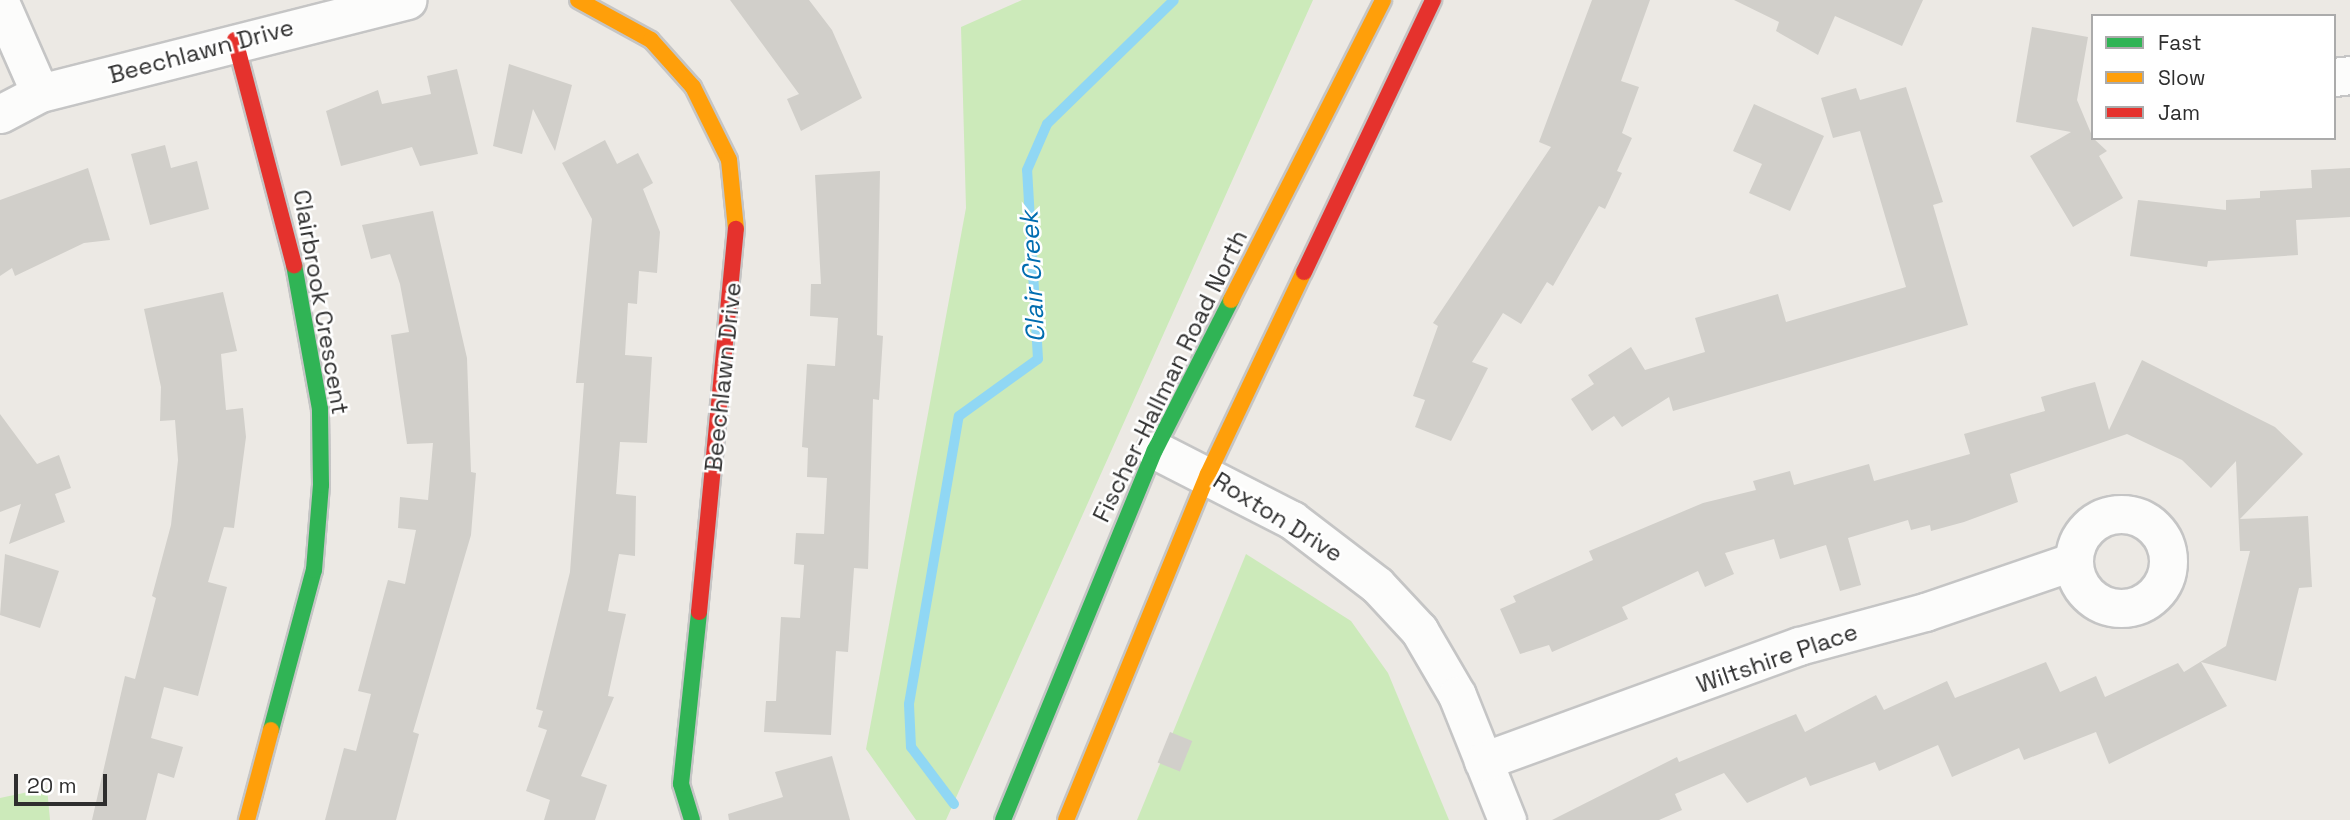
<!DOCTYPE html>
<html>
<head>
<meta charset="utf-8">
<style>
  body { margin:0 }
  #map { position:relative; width:2350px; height:820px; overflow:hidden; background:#ece9e4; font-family:"Space Grotesk",sans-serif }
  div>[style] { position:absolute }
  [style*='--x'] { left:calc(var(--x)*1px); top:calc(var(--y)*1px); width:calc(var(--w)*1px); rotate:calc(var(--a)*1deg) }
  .green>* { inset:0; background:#cceaba }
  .stream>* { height:10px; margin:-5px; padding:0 5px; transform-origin:5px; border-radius:5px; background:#90d7f4 }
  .building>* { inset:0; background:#d1cfca; transform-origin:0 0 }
  .roads { filter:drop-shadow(2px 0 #c5c5c5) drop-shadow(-2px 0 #c5c5c5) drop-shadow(0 2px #c5c5c5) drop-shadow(0 -2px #c5c5c5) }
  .street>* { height:37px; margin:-18.5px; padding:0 18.5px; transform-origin:18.5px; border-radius:18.5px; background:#fcfcfb }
  .street>.ring { margin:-18.5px; padding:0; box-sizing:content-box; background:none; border:37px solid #fcfcfb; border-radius:50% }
  .fast>* { height:16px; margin:-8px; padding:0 8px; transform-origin:8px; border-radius:8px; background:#30b455 }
  .slow>* { height:16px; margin:-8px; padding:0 8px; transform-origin:8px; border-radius:8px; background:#ff9f0a }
  .jam>* { height:16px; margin:-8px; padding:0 8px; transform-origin:8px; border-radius:8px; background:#e5322d }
  span { translate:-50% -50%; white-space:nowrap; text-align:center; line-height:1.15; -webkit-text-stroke:5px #fff; paint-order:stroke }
  .street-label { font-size:24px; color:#2e2e2e }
  .water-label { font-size:26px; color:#006db0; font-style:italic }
  .legend { position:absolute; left:2091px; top:14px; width:245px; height:126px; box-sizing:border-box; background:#fff; border:2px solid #ababab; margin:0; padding:9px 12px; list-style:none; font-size:21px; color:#2e2e2e }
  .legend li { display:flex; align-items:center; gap:14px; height:35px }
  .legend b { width:35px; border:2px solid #ababab }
  .scale { position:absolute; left:14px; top:774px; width:93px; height:32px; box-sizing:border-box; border:4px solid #2e2e2e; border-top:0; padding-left:9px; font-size:21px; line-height:24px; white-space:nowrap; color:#2e2e2e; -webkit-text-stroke:5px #fff; paint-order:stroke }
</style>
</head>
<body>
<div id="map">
  <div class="green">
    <div style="clip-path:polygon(1022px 0,1313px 0,946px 820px,916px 820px,866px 749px,966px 208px,961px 27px)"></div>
    <div style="clip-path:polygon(1246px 554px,1351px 621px,1388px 673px,1449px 820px,1137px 820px)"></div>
    <div style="clip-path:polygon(47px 788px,50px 820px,0 820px,0 798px)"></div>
  </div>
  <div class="stream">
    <div style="--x:954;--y:804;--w:71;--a:-127"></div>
    <div style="--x:911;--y:747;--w:43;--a:-92.7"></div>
    <div style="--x:909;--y:704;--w:292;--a:-80.2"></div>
    <div style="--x:959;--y:416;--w:97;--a:-35.8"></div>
    <div style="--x:1038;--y:359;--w:189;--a:-93.3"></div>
    <div style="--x:1027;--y:170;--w:50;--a:-66.5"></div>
    <div style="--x:1047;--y:124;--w:177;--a:-44.3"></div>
  </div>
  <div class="building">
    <div style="clip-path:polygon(730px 0,809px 0,832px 30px,862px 98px,801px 131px,787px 99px,799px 94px)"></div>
    <div style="clip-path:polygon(1592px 0,1650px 0,1621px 81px,1639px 87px,1622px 133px,1632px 138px,1617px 171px,1622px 173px,1605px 209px,1599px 206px,1553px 286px,1547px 282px,1521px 324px,1503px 313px,1472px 362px,1488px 368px,1451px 441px,1415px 427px,1425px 400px,1413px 396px,1438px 326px,1433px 323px,1551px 147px,1539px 142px)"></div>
    <div style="clip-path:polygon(1734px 0,1923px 0,1902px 46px,1835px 16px,1818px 55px,1776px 31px,1779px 22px)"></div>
    <div style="clip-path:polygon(2032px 27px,2088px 37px,2077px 100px,2093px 138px,2107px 151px,2099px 156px,2123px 198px,2073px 227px,2030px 156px,2071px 132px,2016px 122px)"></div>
    <div style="clip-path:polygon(509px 64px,572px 85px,555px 151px,533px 109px,522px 154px,493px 146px)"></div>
    <div style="clip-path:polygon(457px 69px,478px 154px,420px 166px,412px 147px,341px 166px,326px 111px,378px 90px,382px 104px,431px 94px,427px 76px)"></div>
    <div style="clip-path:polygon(1906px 87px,1943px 202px,1933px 205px,1968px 325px,1673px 411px,1669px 397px,1622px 427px,1614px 416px,1592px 431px,1571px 399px,1594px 384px,1588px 375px,1631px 347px,1645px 370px,1705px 352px,1695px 318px,1778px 294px,1786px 322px,1906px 287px,1860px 131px,1833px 138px,1821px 98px,1856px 88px,1860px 100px)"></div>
    <div style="clip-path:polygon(1754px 104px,1824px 136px,1790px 211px,1749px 193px,1762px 164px,1733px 151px)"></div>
    <div style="clip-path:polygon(605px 140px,617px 164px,638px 153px,653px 183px,643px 189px,660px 232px,657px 273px,639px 271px,637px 304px,628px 303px,625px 355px,652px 357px,647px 443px,620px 442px,616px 494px,636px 496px,635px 556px,619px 554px,608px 611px,626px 614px,608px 696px,614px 697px,581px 776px,607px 785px,595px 820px,544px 820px,550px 800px,526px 791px,547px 730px,538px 727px,543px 711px,536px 709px,570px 572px,584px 383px,576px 383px,592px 219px,562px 163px)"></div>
    <div style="clip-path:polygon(165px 145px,171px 168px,197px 161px,209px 209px,150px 225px,131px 154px)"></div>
    <div style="clip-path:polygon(88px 168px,110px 240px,84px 243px,15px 276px,12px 268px,0 276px,0 200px)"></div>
    <div style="clip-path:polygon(2350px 168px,2350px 217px,2296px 220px,2298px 255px,2208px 261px,2207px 267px,2130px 256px,2138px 200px,2226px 210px,2226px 200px,2260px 198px,2260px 191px,2312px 188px,2311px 170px)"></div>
    <div style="clip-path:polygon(880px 171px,877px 335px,883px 336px,879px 400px,873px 399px,868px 569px,854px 568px,848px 652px,836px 651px,831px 735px,764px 732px,766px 701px,776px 701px,781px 617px,800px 618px,804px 565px,794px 564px,796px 533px,824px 534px,827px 478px,807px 477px,808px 448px,802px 447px,807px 364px,835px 366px,838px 318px,810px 316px,811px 284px,821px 284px,815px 175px)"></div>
    <div style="clip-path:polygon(433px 211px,467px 358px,471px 472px,476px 473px,471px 535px,413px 732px,419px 734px,396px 820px,325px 820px,344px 748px,356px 751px,371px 694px,358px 691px,388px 580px,405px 584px,416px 530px,398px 528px,400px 497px,428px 500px,433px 443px,407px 444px,391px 335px,409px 332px,400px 284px,390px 254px,371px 259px,362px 225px)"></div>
    <div style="clip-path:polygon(223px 292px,237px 351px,221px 354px,226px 410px,243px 408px,246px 437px,234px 528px,224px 527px,208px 582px,227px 587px,198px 696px,164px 687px,151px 738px,183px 747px,174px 778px,158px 773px,146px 820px,92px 820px,125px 676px,135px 679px,156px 598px,152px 596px,171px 525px,178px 460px,175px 420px,160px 421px,161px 387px,144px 309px)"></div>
    <div style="clip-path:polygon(2142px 360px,2275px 427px,2303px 454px,2240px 519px,2308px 516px,2312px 587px,2299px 588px,2276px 681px,2201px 662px,2227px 706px,2109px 764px,2096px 732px,2024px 760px,2019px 748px,1952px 777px,1938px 745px,1879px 771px,1875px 762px,1810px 786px,1806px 777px,1747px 803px,1724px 773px,1675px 794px,1682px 810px,1659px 820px,1552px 820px,1677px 757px,1679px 762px,1796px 714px,1805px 732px,1876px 695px,1884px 710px,1947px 681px,1955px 698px,2046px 662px,2060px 692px,2096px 676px,2105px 697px,2178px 663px,2184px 672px,2226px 646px,2250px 551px,2240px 551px,2236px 461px,2211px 488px,2182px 460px,2127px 434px,2010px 474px,2018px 502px,1964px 522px,1931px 531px,1930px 525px,1911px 530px,1908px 520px,1848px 538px,1861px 585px,1840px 591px,1826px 545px,1780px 559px,1774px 539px,1725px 553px,1734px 574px,1705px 587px,1698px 571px,1622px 607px,1628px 619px,1552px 652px,1549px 645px,1520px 654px,1500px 609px,1516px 602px,1513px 596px,1593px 560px,1589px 551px,1703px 503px,1756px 490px,1753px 481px,1790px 471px,1794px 485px,1869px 464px,1874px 481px,1970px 454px,1964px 434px,2045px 411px,2041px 397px,2072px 388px,2095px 382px,2109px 430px)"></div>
    <div style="clip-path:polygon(0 414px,37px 464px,59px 455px,71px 488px,55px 494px,65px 522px,9px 544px,21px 504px,0 512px)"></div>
    <div style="clip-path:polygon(5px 554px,59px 571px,40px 628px,0 615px)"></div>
    <div style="left:1170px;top:732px;width:24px;height:33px;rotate:22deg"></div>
    <div style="clip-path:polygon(832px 756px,850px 820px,729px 820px,728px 814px,783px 797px,775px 772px)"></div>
  </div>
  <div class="roads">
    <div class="street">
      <div style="--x:0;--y:2;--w:99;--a:66.3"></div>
      <div style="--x:2334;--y:77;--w:16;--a:-7"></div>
      <div style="--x:0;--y:114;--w:45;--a:-27.7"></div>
      <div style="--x:40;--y:93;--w:379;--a:-14.2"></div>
      <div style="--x:1155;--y:450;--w:154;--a:27.1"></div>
      <div style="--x:1292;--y:520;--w:107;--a:37.4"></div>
      <div style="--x:1377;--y:585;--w:62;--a:47"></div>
      <div style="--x:1419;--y:630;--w:75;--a:59.7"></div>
      <div style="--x:1457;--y:695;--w:135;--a:68.2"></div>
      <div class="ring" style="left:2074px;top:514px;width:57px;height:57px"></div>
      <div style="--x:1483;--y:761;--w:336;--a:-20"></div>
      <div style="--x:1799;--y:646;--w:131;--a:-15.1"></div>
      <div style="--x:1925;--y:612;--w:157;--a:-18.9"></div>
    </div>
    <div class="fast">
      <div style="--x:271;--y:730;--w:166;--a:-75"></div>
      <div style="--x:314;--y:570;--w:85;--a:-85.3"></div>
      <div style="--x:321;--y:485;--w:76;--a:-90.8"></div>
      <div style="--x:320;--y:409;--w:146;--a:-100.2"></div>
      <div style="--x:692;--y:820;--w:38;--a:-107"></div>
      <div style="--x:681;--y:784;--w:173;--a:-84"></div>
      <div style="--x:1003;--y:820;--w:400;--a:-67.7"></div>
      <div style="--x:1155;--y:450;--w:168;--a:-63.1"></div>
    </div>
    <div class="slow">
      <div style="--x:578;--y:0;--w:83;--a:28.7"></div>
      <div style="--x:651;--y:40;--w:63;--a:48.2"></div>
      <div style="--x:693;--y:87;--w:81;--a:63.7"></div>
      <div style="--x:729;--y:160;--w:69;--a:84.2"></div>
      <div style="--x:1231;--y:300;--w:336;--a:-63.1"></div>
      <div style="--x:247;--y:820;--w:93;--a:-75.1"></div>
      <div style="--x:1066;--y:820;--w:374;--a:-67.7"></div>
      <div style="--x:1208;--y:474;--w:224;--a:-64.6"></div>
    </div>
    <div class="jam">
      <div style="--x:235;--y:40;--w:233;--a:75.3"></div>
      <div style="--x:1304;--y:272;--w:301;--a:-64.6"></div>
      <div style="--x:699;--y:612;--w:385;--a:-84.5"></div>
    </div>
  </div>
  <div class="street-label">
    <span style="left:201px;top:51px;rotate:-15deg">Beechlawn Drive</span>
    <span style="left:321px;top:302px;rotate:80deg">Clairbrook Crescent</span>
    <span style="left:1170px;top:376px;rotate:-64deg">Fischer-Hallman Road North</span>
    <span style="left:723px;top:377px;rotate:-84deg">Beechlawn Drive</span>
    <span style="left:1278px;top:517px;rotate:32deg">Roxton Drive</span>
    <span style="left:1777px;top:658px;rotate:-19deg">Wiltshire Place</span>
  </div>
  <div class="water-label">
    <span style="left:1033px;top:277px;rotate:-93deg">Clair Creek</span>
  </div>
  <ul class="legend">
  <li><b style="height:9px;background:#30b455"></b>Fast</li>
  <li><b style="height:9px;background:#ff9f0a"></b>Slow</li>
  <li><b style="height:9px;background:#e5322d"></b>Jam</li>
  </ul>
  <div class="scale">20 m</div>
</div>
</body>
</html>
